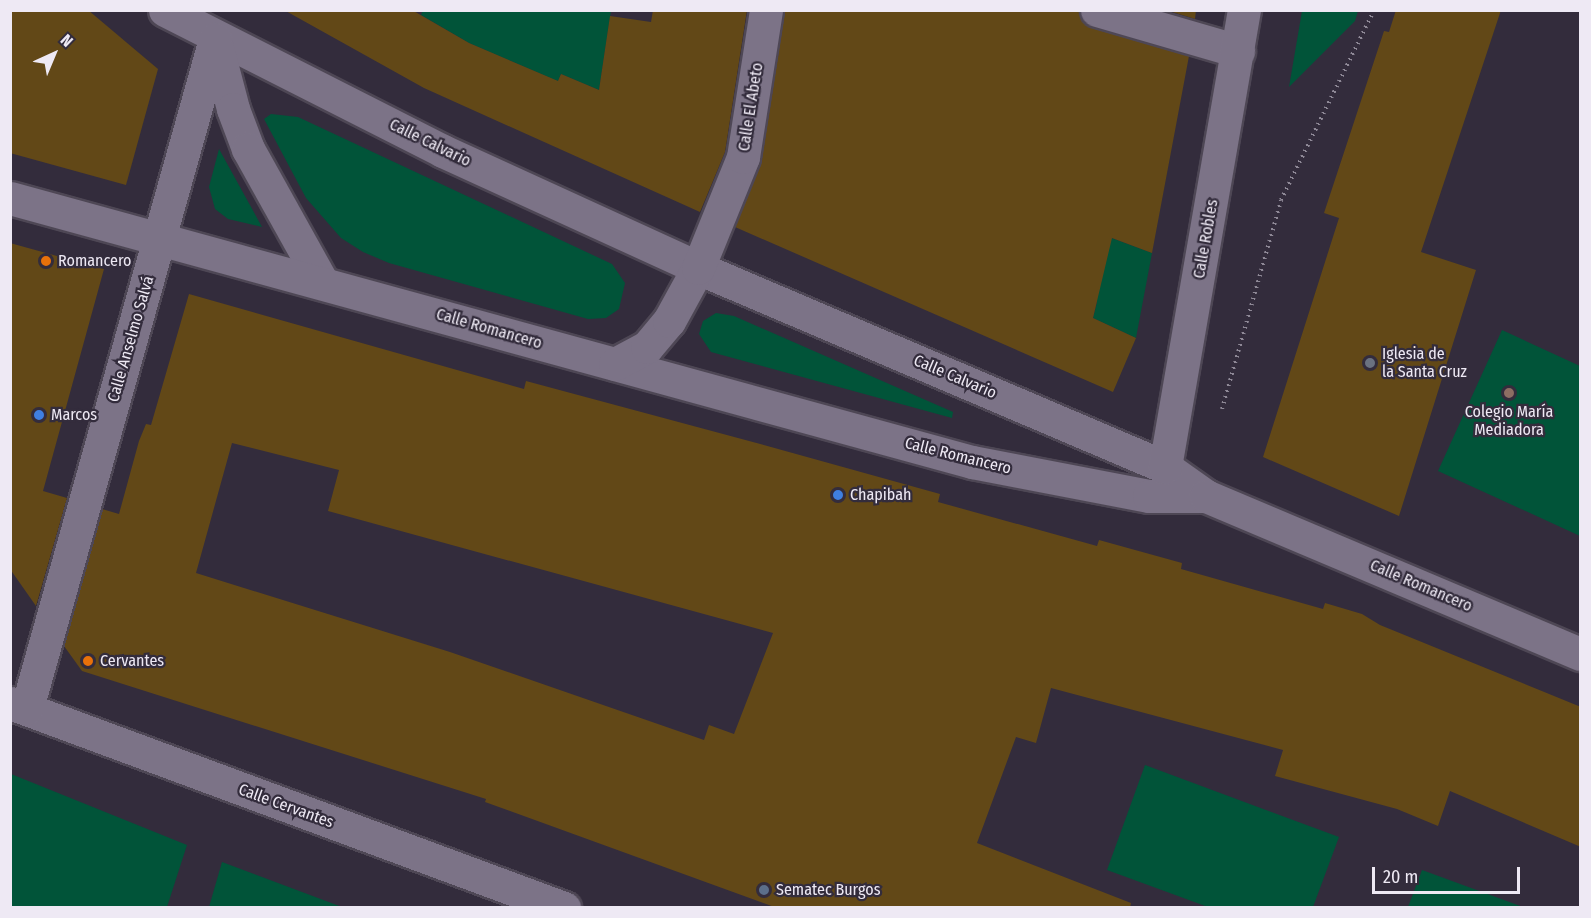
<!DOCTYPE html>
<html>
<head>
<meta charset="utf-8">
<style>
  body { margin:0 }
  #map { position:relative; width:1591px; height:918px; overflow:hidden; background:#332c3c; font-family:"Fira Sans Condensed",sans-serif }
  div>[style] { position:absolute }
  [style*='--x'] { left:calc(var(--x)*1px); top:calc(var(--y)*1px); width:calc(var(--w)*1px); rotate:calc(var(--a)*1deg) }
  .green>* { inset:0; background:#015439 }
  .building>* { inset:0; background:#624817 }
  .path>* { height:4px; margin-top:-2px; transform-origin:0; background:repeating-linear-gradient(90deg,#8f8997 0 1.5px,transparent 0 6px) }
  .roads { filter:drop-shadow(2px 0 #4e4755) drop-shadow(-2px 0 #4e4755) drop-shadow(0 2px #4e4755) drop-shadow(0 -2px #4e4755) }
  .minor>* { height:33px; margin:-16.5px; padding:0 16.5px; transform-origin:16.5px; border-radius:16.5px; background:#7c7387 }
  .dots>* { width:16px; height:16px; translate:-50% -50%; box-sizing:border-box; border:3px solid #332c3c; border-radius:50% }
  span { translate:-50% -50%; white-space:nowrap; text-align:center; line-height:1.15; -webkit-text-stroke:4.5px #332c3c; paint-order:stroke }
  .street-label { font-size:16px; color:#eee9f4 }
  .poi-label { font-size:16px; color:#eee9f4 }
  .left { translate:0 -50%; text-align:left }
  .frame { position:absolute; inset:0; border:12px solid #eee9f4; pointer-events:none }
  .north { position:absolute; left:24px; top:24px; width:60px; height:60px; -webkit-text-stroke:4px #332c3c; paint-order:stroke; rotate:44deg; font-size:16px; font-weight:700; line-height:24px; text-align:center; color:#eee9f4 }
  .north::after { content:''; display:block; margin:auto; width:21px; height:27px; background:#eee9f4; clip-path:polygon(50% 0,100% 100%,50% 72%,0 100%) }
  .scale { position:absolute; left:1372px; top:867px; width:148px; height:27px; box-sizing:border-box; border:3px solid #eee9f4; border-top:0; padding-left:8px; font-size:18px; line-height:21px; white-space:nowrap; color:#eee9f4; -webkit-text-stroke:4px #332c3c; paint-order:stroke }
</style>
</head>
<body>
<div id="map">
  <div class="green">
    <div style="clip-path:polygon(423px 10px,611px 11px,599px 90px,561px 74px,558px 81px,555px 80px,469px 43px,421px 15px)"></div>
    <div style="clip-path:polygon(1302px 11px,1358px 11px,1355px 21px,1289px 87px)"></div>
    <div style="clip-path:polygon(271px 114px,298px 117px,612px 264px,625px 283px,619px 309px,606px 318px,588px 319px,389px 263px,363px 252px,341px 238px,306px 198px,264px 119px)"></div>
    <div style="clip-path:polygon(219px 149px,262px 227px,228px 219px,215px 209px,209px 187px)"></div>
    <div style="clip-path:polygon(1074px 224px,1152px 253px,1136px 338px,1093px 318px,1097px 302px)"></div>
    <div style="clip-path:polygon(716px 313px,734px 316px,953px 412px,952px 418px,711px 352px,699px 334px,703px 321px)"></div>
    <div style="clip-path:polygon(1502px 330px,1580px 366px,1580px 536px,1438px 471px)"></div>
    <div style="clip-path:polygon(1145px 765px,1339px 837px,1313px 907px,1208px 907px,1107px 870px)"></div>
    <div style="clip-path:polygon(11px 774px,187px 845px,167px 907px,11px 907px)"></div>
    <div style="clip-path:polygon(222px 862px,342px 907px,209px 907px)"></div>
    <div style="clip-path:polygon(1422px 870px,1523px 907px,1408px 907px)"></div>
  </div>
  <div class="building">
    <div style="clip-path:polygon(10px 10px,88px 10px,158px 69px,126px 185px,10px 153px)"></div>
    <div style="clip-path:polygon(284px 10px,412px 10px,469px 43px,558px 81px,561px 74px,599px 90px,610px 16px,651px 22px,653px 10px,747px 10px,725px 152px,700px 212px,424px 88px)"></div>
    <div style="clip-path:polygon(784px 10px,1079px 10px,1083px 22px,1092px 28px,1189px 56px,1152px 253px,1112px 238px,1093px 318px,1136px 338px,1113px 392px,735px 227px,761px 160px)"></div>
    <div style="clip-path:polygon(1166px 10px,1196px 10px,1195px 19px)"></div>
    <div style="clip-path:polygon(1396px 10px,1501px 10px,1421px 252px,1476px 270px,1399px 516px,1263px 457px,1339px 218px,1324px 213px,1384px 31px,1389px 32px)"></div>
    <div style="clip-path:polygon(10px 243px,104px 269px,43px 491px,67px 498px,36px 606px,10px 569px)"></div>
    <div style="clip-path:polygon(evenodd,189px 294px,524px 389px,526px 381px,771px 447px,940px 494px,938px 502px,1097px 546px,1099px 540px,1182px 563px,1181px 569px,1323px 609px,1325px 603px,1362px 614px,1380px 625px,1581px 707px,1581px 847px,1450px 791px,1438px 826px,1397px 809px,1275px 776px,1283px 750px,1051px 688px,1036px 743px,1016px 737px,977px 843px,1131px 903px,1130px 908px,777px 908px,485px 802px,486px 799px,82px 671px,64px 646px,102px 509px,119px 514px,139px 441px,146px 424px,151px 425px,189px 294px,232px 443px,339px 470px,328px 511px,773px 633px,734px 734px,709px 725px,704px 740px,450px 652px,196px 573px,232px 443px)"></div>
  </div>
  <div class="path">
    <div style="--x:1222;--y:409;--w:217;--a:-74.2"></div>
    <div style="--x:1281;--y:200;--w:212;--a:-63.9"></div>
  </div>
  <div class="roads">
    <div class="minor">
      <div style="--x:165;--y:10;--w:312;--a:26.9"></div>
      <div style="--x:443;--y:151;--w:281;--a:24.6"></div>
      <div style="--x:698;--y:268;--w:508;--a:23.08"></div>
      <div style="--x:1165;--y:467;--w:50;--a:35.3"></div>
      <div style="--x:1097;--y:10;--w:147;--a:16.2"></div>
      <div style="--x:216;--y:44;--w:67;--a:75.3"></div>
      <div style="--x:233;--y:109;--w:43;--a:69.4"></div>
      <div style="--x:248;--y:149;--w:152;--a:60.9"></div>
      <div style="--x:10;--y:198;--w:998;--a:15.35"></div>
      <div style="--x:972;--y:462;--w:180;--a:10.9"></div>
      <div style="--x:1149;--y:496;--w:57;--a:0"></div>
      <div style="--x:1206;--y:496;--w:406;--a:22.9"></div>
      <div style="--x:615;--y:364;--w:36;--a:-28"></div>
      <div style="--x:647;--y:347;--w:34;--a:-50"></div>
      <div style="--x:669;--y:321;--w:60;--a:-61.3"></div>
      <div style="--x:698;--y:268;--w:120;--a:-67.9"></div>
      <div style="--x:743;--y:157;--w:149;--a:-81.1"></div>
      <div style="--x:1165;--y:467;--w:464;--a:-80.2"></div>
      <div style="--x:10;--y:703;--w:591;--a:20.31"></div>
      <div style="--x:27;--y:708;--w:695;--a:-74.3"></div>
    </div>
  </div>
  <div class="dots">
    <div style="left:46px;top:261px;background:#e8710a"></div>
    <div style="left:1370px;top:363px;background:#6b7280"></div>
    <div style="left:1509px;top:393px;background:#8d6e63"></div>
    <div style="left:39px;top:415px;background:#3f7fe0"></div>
    <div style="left:838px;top:495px;background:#3f7fe0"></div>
    <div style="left:88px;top:661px;background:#e8710a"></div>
    <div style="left:764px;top:890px;background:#5c6f8a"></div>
  </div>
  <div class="street-label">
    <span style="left:751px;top:107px;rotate:-81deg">Calle El Abeto</span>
    <span style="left:430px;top:143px;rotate:26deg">Calle Calvario</span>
    <span style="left:1206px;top:239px;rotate:-80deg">Calle Robles</span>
    <span style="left:489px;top:329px;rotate:16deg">Calle Romancero</span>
    <span style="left:131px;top:339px;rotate:-74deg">Calle Anselmo Salvá</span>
    <span style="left:955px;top:377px;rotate:23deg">Calle Calvario</span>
    <span style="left:958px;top:456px;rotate:14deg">Calle Romancero</span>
    <span style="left:1421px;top:586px;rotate:23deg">Calle Romancero</span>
    <span style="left:286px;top:806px;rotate:20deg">Calle Cervantes</span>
  </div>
  <div class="poi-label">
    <span class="left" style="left:58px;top:261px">Romancero</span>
    <span class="left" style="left:1382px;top:363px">Iglesia de<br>la Santa Cruz</span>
    <span style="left:1509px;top:421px">Colegio María<br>Mediadora</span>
    <span class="left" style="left:51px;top:415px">Marcos</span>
    <span class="left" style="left:850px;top:495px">Chapibah</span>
    <span class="left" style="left:100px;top:661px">Cervantes</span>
    <span class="left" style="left:776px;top:890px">Sematec Burgos</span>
  </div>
  <div class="frame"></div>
  <div class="north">N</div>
  <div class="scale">20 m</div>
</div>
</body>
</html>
